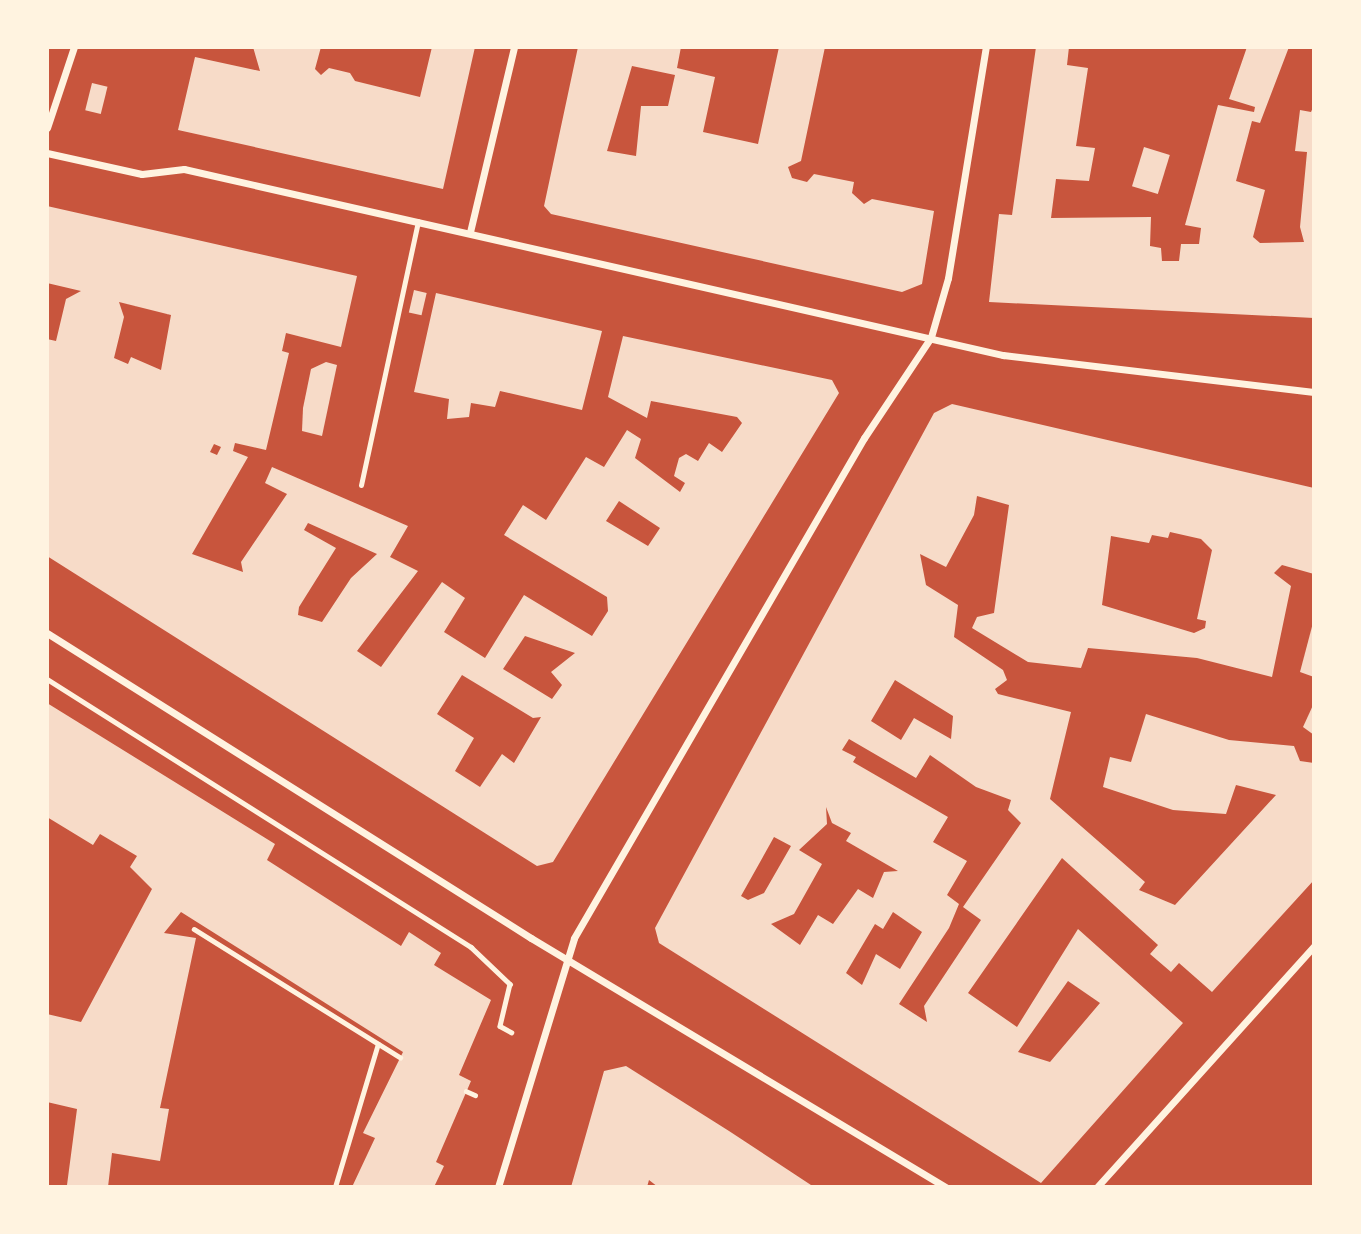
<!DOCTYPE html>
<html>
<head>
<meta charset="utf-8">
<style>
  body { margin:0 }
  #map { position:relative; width:1361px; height:1234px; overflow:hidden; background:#c8553d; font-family:Figtree,sans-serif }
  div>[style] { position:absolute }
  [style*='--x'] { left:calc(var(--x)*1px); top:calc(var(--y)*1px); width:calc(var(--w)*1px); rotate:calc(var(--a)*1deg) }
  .building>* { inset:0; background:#f7dbc8; transform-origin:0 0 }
  .path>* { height:4.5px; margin:-2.25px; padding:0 2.25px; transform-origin:2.25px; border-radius:2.25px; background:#fff3e0 }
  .service>* { height:5px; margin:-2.5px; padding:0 2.5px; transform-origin:2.5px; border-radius:2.5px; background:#fff3e0 }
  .minor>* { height:7px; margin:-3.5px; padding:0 3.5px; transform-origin:3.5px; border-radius:3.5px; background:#fff3e0 }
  span { translate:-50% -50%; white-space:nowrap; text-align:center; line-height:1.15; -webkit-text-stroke:5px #fff3e0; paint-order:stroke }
  .frame { position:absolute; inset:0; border:49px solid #fff3e0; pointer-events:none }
</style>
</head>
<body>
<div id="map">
  <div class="building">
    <div style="clip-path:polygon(253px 47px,321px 47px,315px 69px,321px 75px,329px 68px,350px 73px,355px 81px,420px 97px,432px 47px,475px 47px,443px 189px,178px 130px,195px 57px,260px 71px)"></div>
    <div style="clip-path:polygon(evenodd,578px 47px,681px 47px,677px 68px,715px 77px,703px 132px,758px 144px,779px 47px,825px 47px,801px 161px,788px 167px,792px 178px,807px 182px,814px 174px,854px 182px,852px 193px,864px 204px,872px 199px,934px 211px,922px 284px,902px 292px,551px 214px,544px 206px,578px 47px,632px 66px,675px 75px,668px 106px,641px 106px,636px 156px,607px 151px,632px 66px)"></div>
    <div style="clip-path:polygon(1036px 47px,1069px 47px,1067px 65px,1088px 68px,1076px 146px,1095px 148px,1089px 181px,1056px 179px,1051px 218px,1151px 217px,1150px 246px,1161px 248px,1162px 261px,1179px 261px,1181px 244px,1199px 244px,1201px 228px,1185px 225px,1218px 105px,1254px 112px,1255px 107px,1229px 99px,1247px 47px,1289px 47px,1260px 123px,1252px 121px,1236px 181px,1265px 190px,1253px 237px,1260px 243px,1304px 242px,1300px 227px,1307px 152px,1295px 151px,1300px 110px,1311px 112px,1314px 105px,1314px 318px,989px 302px,999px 214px,1012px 215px)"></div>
    <div style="left:92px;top:83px;width:16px;height:28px;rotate:14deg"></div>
    <div style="left:1144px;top:147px;width:27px;height:41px;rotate:17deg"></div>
    <div style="clip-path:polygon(evenodd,47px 206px,357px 276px,341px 347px,286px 333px,282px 351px,289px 353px,266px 450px,235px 443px,233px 451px,248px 457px,192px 554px,243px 572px,241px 562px,287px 494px,265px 483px,272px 467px,408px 526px,390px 557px,418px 571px,357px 651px,381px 667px,442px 582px,465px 598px,444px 632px,485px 658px,524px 595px,592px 636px,608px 611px,607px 597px,504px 535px,523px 505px,546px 520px,586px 457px,604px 467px,627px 430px,641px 439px,635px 458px,680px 492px,685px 483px,674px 476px,679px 458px,686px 454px,698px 461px,709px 443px,722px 452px,742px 423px,737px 417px,651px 401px,647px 418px,608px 397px,623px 336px,832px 380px,839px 393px,553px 862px,537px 866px,47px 556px,47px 339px,56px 341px,66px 299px,81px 291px,47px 283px,47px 206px,119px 302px,171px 315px,161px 370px,131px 357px,128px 364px,114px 358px,124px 317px,119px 302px,47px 206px,214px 444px,221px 447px,217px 455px,210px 452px,214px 444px,47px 206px,619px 501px,660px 528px,648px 546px,606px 521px,619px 501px,47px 206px,308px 523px,377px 554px,351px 578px,322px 622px,298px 615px,299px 607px,336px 548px,304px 530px,308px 523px,47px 206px,525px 636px,575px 653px,551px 672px,562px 685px,552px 699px,503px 669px,525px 636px,47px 206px,462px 675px,533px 718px,541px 717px,514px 763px,502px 754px,480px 787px,455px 771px,474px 738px,437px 714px,462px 675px)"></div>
    <div style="left:414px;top:290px;width:13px;height:23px;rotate:13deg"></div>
    <div style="clip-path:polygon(436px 293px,602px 331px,582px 410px,500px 391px,495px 407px,471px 403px,469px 417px,447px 419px,449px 399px,414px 392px)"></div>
    <div style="clip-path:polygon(326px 362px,337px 365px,322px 436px,302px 431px,303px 408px,311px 369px)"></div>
    <div style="clip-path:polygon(evenodd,952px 404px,1314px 488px,1314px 574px,1282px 565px,1274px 573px,1291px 586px,1272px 677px,1197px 658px,1088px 648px,1081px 668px,1028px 662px,972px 628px,977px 617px,994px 613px,1009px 505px,977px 496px,974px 515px,946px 567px,920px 554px,926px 585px,958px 605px,954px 637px,1003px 670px,1007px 680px,995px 689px,998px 694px,1071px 712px,1050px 799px,1145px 882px,1139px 890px,1175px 905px,1276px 795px,1236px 785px,1226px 814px,1173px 810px,1103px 787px,1110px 757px,1131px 762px,1146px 714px,1229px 740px,1294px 746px,1300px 761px,1314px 763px,1314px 880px,1212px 992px,1179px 963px,1171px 972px,1150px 954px,1158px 945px,1062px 858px,968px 993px,1017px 1027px,1078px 929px,1183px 1023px,1041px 1183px,659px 943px,655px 928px,934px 413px,952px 404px,1170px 532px,1201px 539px,1212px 550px,1197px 619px,1206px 621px,1205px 628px,1194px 633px,1102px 605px,1111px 536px,1149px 543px,1152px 535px,1168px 538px,1170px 532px,952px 404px,895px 680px,953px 716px,951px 739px,914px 718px,901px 740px,871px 721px,895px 680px,952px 404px,849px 739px,916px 778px,930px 755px,976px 787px,1011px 800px,1008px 810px,1021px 823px,963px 907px,981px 920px,924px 1006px,927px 1022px,899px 1004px,949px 928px,959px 904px,947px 895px,967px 861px,933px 842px,948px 817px,853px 762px,856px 757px,842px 750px,849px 739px,952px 404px,826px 807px,832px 823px,851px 833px,846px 841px,898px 871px,884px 872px,873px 898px,858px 889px,833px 924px,818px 915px,800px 945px,771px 924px,794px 914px,822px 864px,799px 850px,827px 824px,826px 807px,952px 404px,774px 837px,791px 846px,764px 893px,748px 900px,741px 896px,774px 837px,952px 404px,893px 912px,922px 932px,900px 969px,876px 954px,862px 985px,846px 973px,875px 924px,883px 929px,893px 912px,952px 404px,1068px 981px,1100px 1003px,1050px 1062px,1018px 1052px,1068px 981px)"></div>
    <div style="clip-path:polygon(1314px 619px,1314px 677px,1300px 672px)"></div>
    <div style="clip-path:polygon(47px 703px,275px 844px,267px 860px,401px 946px,409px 932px,441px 953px,434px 965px,491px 1000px,459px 1075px,471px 1081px,436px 1162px,444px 1166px,434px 1187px,352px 1187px,375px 1138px,363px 1133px,403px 1052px,181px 912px,164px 933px,196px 938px,160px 1108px,169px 1109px,160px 1161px,112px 1153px,108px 1187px,67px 1185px,77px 1109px,47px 1102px,47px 1014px,81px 1022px,152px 889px,130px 867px,137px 856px,100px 834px,93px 845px,47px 817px)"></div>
    <div style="clip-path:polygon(1314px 703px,1314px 735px,1303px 727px)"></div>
    <div style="clip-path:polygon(626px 1066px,729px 1131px,814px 1187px,658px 1187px,649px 1180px,647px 1187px,571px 1187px,604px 1071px)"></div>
  </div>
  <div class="path">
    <div style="--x:47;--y:679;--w:502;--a:32.3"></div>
    <div style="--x:471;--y:947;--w:54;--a:43.5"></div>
    <div style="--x:510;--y:984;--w:43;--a:103.4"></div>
    <div style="--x:500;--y:1026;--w:13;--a:29"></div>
    <div style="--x:194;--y:929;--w:243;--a:31.9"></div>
    <div style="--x:466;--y:1091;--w:10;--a:24"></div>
    <div style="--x:335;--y:1187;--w:149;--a:-73.3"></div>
  </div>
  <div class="service">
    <div style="--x:361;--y:485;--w:270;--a:-77.8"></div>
  </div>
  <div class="minor">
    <div style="--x:47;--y:128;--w:85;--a:-71.6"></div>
    <div style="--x:47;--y:153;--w:97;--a:12.5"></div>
    <div style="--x:142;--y:174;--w:42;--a:-6.8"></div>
    <div style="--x:184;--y:169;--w:840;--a:12.8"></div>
    <div style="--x:1003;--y:355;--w:313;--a:6.8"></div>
    <div style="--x:470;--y:232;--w:190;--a:-76.6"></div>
    <div style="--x:47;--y:633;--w:572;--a:32.22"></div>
    <div style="--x:531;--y:938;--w:484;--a:31"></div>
    <div style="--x:498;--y:1187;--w:260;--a:-73"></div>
    <div style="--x:574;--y:938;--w:578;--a:-59.89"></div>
    <div style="--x:864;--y:438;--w:121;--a:-56.4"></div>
    <div style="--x:931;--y:337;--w:61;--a:-73.9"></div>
    <div style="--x:948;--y:278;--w:234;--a:-80.7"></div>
    <div style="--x:1097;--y:1187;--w:324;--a:-48"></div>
  </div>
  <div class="frame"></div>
</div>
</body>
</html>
